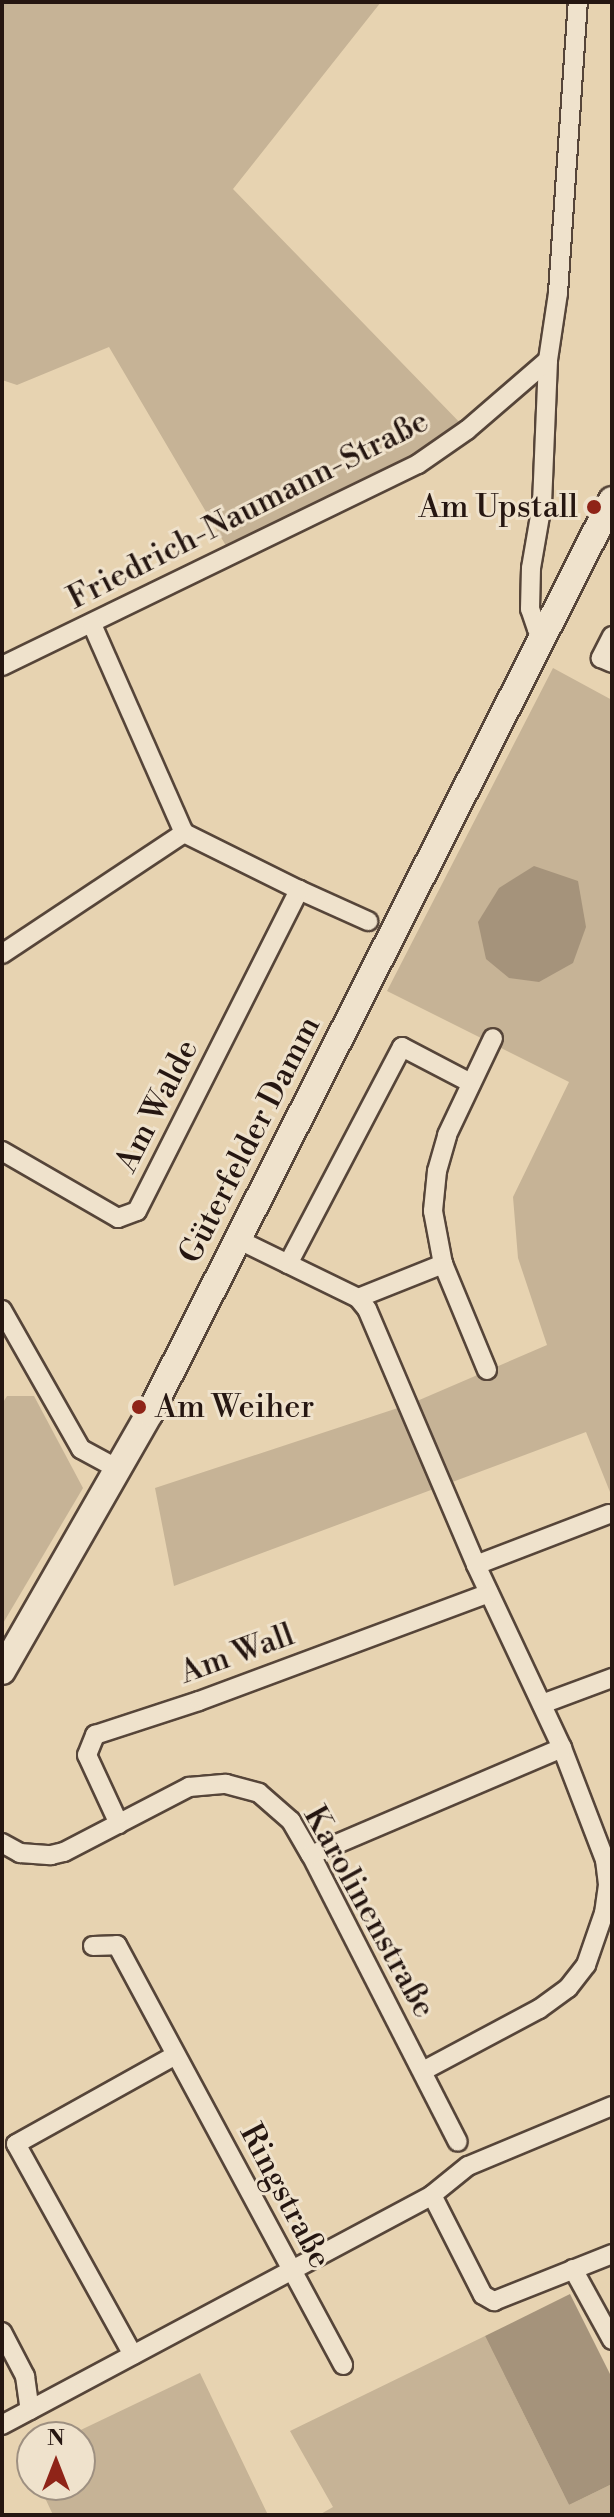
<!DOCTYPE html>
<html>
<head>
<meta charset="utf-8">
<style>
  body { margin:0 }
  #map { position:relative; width:614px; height:2517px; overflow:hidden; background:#e7d3b1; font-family:"Libre Bodoni",serif }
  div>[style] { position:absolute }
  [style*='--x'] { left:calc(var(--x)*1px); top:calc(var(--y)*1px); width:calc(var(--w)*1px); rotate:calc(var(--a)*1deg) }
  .green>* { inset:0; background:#c6b396 }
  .water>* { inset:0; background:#a5937b }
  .roads { filter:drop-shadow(2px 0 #564539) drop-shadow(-2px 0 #564539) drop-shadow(0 2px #564539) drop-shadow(0 -2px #564539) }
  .street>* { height:18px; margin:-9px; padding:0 9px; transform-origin:9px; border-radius:9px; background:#efe2cc }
  .secondary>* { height:26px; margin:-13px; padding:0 13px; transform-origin:13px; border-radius:13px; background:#efe2cc }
  .dots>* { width:22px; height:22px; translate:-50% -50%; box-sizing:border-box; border:4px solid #efe2cc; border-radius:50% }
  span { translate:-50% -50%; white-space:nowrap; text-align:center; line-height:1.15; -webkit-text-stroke:6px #efe2cc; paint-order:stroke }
  .poi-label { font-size:32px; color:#251611 }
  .right { translate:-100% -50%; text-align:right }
  .left { translate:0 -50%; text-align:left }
  .street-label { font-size:32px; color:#251611 }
  .frame { position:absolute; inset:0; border:4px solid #251611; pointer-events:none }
  .north { position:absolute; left:16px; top:2421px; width:80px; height:80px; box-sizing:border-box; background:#efe2cc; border:2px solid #9e9081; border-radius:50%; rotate:0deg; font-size:22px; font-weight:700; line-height:32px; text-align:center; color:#251611 }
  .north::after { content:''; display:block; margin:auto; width:28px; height:36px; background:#8f2418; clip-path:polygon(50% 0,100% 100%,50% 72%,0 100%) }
</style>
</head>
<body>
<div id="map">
  <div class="green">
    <div style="clip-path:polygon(2px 2px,381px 2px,233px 189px,467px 430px,232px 556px,109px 347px,17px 385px,2px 380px)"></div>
    <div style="clip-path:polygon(553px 668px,612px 700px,612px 1497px,586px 1432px,174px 1586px,155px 1488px,410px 1404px,547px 1345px,518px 1258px,513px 1197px,569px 1082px,387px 991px)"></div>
    <div style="clip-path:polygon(7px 1396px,34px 1396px,83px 1488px,2px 1625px,2px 1404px)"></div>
    <div style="clip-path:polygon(485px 2336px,569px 2505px,612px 2484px,612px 2515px,319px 2515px,333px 2507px,290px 2431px)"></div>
    <div style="clip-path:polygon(200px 2373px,268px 2515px,53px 2515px,39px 2485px,80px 2485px,80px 2437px,66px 2437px)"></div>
  </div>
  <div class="water">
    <div style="clip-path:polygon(534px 866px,578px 881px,586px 927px,573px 963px,539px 982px,509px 978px,486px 959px,478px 922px,499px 888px)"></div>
    <div style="clip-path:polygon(570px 2294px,612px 2378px,612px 2484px,569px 2505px,485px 2336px)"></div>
  </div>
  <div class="roads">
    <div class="street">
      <div style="--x:544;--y:633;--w:8;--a:-150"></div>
      <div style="--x:537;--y:629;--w:21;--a:-109"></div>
      <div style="--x:530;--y:609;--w:41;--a:-88.6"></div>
      <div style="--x:531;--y:568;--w:65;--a:-80.2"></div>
      <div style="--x:542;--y:504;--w:144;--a:-87.6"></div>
      <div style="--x:548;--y:360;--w:68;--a:-81.5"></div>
      <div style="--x:558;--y:293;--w:292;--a:-86.1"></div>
      <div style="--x:612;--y:636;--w:25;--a:117"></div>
      <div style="--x:601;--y:658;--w:12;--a:24"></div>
      <div style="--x:2;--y:666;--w:462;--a:-25.9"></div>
      <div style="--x:418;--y:464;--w:60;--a:-34.8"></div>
      <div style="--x:467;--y:430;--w:107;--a:-40.8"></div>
      <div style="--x:299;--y:890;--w:76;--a:24.2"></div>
      <div style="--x:2;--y:954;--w:219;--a:-33.6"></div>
      <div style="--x:2;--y:1151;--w:134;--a:30"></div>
      <div style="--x:118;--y:1218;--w:20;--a:-20"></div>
      <div style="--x:137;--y:1211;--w:360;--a:-63.2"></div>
      <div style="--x:299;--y:890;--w:128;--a:-153.6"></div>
      <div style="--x:184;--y:833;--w:228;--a:-113.8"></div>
      <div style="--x:237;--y:1239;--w:135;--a:26"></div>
      <div style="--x:358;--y:1298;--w:14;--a:51"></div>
      <div style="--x:367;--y:1309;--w:278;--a:66.9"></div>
      <div style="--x:476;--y:1565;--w:202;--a:64.8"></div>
      <div style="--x:562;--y:1748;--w:120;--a:69"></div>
      <div style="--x:605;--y:1860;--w:25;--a:83"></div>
      <div style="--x:608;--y:1885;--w:28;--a:98"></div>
      <div style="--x:604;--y:1913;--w:55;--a:109.1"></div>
      <div style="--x:586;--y:1965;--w:29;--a:128"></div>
      <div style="--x:568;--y:1988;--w:36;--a:144"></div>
      <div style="--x:539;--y:2009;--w:132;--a:151.9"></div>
      <div style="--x:288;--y:1264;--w:245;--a:-62.3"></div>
      <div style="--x:402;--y:1047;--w:78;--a:27.6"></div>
      <div style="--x:358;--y:1298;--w:92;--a:-21.8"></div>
      <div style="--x:2;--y:1310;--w:160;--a:60.4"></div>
      <div style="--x:81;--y:1449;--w:42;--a:28.4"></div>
      <div style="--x:487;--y:1370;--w:115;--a:-112.5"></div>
      <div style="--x:443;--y:1264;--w:54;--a:-100.7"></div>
      <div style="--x:433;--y:1211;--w:40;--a:-84.3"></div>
      <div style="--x:437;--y:1171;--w:37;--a:-74"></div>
      <div style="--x:447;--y:1135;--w:107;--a:-64.6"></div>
      <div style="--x:476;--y:1565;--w:142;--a:-21"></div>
      <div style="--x:542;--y:1704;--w:75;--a:-20.4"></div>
      <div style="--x:119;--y:1824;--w:76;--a:-114.9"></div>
      <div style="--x:87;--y:1755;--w:22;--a:-68"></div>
      <div style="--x:95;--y:1735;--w:109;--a:-18.1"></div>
      <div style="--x:199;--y:1701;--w:309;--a:-20.4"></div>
      <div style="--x:2;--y:1843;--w:21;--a:29"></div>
      <div style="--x:20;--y:1853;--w:31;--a:4"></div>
      <div style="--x:51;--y:1855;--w:13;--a:-13"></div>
      <div style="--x:64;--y:1852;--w:141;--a:-27.5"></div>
      <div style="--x:189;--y:1787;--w:37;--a:-5"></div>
      <div style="--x:226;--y:1784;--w:34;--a:15"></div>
      <div style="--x:259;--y:1793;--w:43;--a:41.2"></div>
      <div style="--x:291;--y:1821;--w:39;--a:60"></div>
      <div style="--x:311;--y:1855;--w:322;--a:62.9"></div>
      <div style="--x:311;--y:1855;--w:273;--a:-23.1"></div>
      <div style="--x:93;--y:1946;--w:24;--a:-2"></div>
      <div style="--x:117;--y:1945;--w:477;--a:61.7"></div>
      <div style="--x:432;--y:2195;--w:112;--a:63"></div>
      <div style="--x:483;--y:2295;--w:13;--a:29"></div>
      <div style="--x:494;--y:2301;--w:127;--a:-21.7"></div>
      <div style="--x:573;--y:2269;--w:81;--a:61.2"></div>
      <div style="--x:2;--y:2332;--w:50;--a:62.4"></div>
      <div style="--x:25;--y:2376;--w:34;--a:82"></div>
      <div style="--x:30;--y:2410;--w:32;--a:152"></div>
      <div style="--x:133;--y:2355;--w:241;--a:-119"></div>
      <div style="--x:16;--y:2144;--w:181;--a:-29.1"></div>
      <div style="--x:30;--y:2410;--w:456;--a:-28.1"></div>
      <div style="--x:432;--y:2195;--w:46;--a:-38.9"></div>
      <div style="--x:468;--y:2166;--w:156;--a:-22.6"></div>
    </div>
    <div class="secondary">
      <div style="--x:2;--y:1671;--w:297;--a:-60.2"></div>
      <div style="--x:150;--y:1413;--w:1023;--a:-63.16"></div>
    </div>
  </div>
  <div class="dots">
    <div style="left:594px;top:507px;background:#8f2418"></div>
    <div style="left:139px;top:1407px;background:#8f2418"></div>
  </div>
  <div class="poi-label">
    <span class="right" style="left:578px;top:507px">Am Upstall</span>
    <span class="left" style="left:155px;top:1407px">Am Weiher</span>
  </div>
  <div class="street-label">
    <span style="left:248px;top:510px;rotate:-27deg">Friedrich-Naumann-Straße</span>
    <span style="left:157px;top:1106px;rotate:-63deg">Am Walde</span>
    <span style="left:250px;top:1140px;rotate:-63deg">Güterfelder Damm</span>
    <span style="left:237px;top:1654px;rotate:-20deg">Am Wall</span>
    <span style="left:369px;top:1912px;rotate:61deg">Karolinenstraße</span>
    <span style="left:285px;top:2196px;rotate:62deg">Ringstraße</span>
  </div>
  <div class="frame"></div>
  <div class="north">N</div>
</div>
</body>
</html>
